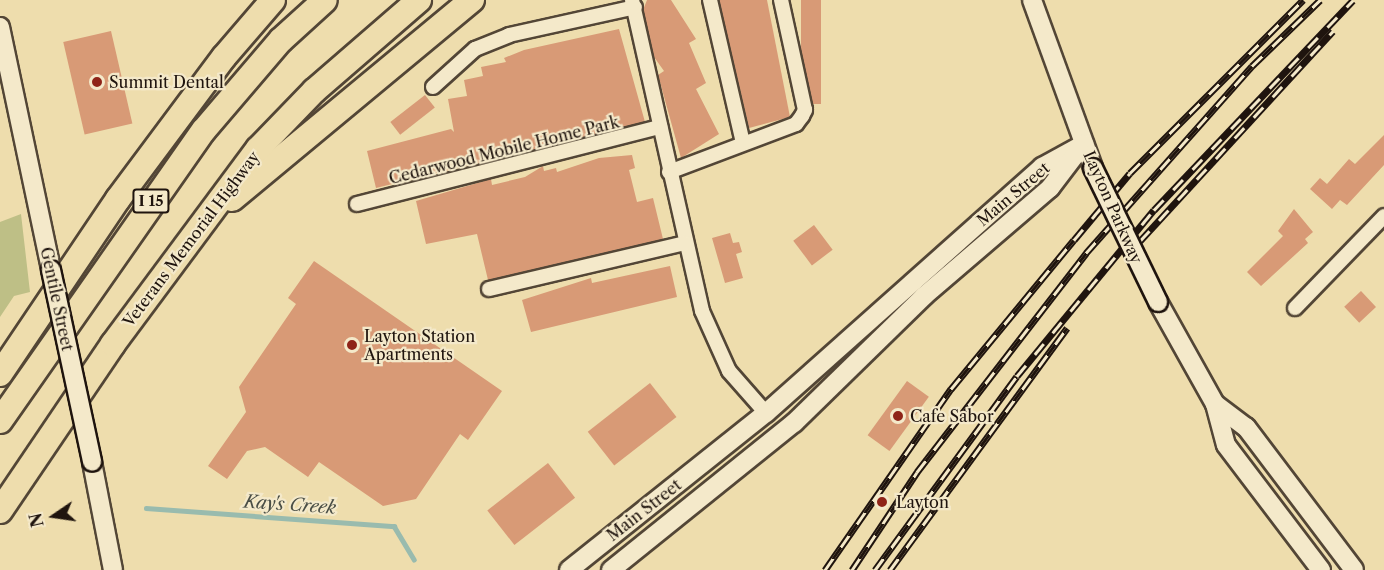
<!DOCTYPE html>
<html>
<head>
<meta charset="utf-8">
<style>
  body { margin:0 }
  #map { position:relative; width:1384px; height:570px; overflow:hidden; background:#eeddad; font-family:"Libre Caslon Text",serif }
  div>[style] { position:absolute }
  [style*='--x'] { left:calc(var(--x)*1px); top:calc(var(--y)*1px); width:calc(var(--w)*1px); rotate:calc(var(--a)*1deg) }
  .green>* { inset:0; background:#bebf86 }
  .stream>* { height:4.5px; margin:-2.25px; padding:0 2.25px; transform-origin:2.25px; border-radius:2.25px; background:#99bbae }
  .building>* { inset:0; background:#d89a76; transform-origin:0 0 }
  .roads { filter:drop-shadow(2px 0 #534636) drop-shadow(-2px 0 #534636) drop-shadow(0 2px #534636) drop-shadow(0 -2px #534636) }
  .street>* { height:14px; margin:-7px; padding:0 7px; transform-origin:7px; border-radius:7px; background:#f4e9ca }
  .secondary>* { height:18px; margin:-9px; padding:0 9px; transform-origin:9px; border-radius:9px; background:#f4e9ca }
  .highway>* { height:24px; margin:-12px; padding:0 12px; transform-origin:12px; border-radius:12px; background:#eeddad }
  .rail>* { height:7px; margin-top:-3.5px; transform-origin:0; background:repeating-linear-gradient(90deg,#f4e9ca 0 14px,#1f140e 0 28px); box-sizing:border-box; border-block:2px solid #1f140e }
  .bridges { filter:drop-shadow(2px 0 #1f140e) drop-shadow(-2px 0 #1f140e) drop-shadow(0 2px #1f140e) drop-shadow(0 -2px #1f140e) }
  .secondary-bridge>* { height:18px; margin:-9px; padding:0 9px; transform-origin:9px; border-radius:9px; background:#f4e9ca }
  .dots>* { width:16px; height:16px; translate:-50% -50%; box-sizing:border-box; border:3px solid #f4e9ca; border-radius:50% }
  span { translate:-50% -50%; white-space:nowrap; text-align:center; line-height:1.15; -webkit-text-stroke:4.5px #f4e9ca; paint-order:stroke }
  .shield-label span { padding:2px 4px; background:#f4e9ca; border:2px solid; border-radius:4px; -webkit-text-stroke-width:0 }
  .shield-label { font-size:15px; color:#1f140e; font-weight:700 }
  .poi-label { font-size:16px; color:#1f140e }
  .left { translate:0 -50%; text-align:left }
  .street-label { font-size:16px; color:#1f140e }
  .water-label { font-size:18px; color:#4a4e46; font-style:italic }
  .north { position:absolute; left:24px; top:486px; width:60px; height:60px; -webkit-text-stroke:4px #f4e9ca; paint-order:stroke; rotate:257deg; font-size:16px; font-weight:700; line-height:24px; text-align:center; color:#1f140e }
  .north::after { content:''; display:block; margin:auto; width:21px; height:27px; background:#1f140e; clip-path:polygon(50% 0,100% 100%,50% 72%,0 100%) }
</style>
</head>
<body>
<div id="map">
  <div class="green">
    <div style="clip-path:polygon(21px 214px,30px 292px,14px 296px,0 317px,0 222px)"></div>
  </div>
  <div class="stream">
    <div style="--x:146;--y:508;--w:249;--a:4.2"></div>
    <div style="--x:394;--y:526;--w:39;--a:59"></div>
  </div>
  <div class="building">
    <div style="clip-path:polygon(647px 0,671px 0,696px 39px,689px 43px,706px 83px,696px 89px,719px 134px,681px 158px,658px 75px,664px 71px,654px 57px,643px 10px)"></div>
    <div style="clip-path:polygon(719px 0,767px 0,790px 117px,749px 128px)"></div>
    <div style="left:801px;top:0;width:20px;height:104px"></div>
    <div style="clip-path:polygon(619px 29px,645px 122px,376px 188px,367px 151px,451px 129px,454px 132px,448px 99px,467px 96px,464px 80px,483px 76px,481px 67px,506px 62px,504px 58px,524px 50px)"></div>
    <div style="left:111px;top:31px;width:95px;height:49px;rotate:77deg"></div>
    <div style="left:425px;top:95px;width:16px;height:44px;rotate:52deg"></div>
    <div style="clip-path:polygon(1384px 135px,1384px 165px,1347px 205px,1340px 200px,1332px 209px,1310px 189px,1320px 178px,1327px 184px,1349px 159px,1355px 164px)"></div>
    <div style="clip-path:polygon(632px 155px,635px 168px,629px 170px,637px 202px,653px 198px,663px 239px,488px 280px,477px 234px,426px 244px,416px 201px,491px 179px,492px 185px,525px 177px,543px 166px,544px 171px,556px 168px,557px 172px,599px 158px)"></div>
    <div style="clip-path:polygon(1294px 209px,1313px 232px,1305px 239px,1308px 243px,1261px 286px,1247px 272px,1283px 236px,1278px 231px)"></div>
    <div style="left:814px;top:225px;width:31px;height:26px;rotate:53deg"></div>
    <div style="clip-path:polygon(730px 233px,733px 243px,739px 242px,742px 252px,736px 254px,743px 278px,725px 283px,712px 238px)"></div>
    <div style="clip-path:polygon(314px 261px,502px 391px,468px 440px,460px 434px,416px 499px,383px 506px,319px 462px,308px 477px,265px 447px,247px 451px,227px 479px,208px 466px,246px 412px,239px 387px,296px 304px,288px 298px)"></div>
    <div style="clip-path:polygon(670px 266px,677px 297px,531px 332px,522px 300px,591px 278px,592px 283px)"></div>
    <div style="left:1361px;top:291px;width:22px;height:23px;rotate:47deg"></div>
    <div style="left:907px;top:381px;width:27px;height:67px;rotate:36deg"></div>
    <div style="left:650px;top:383px;width:43px;height:79px;rotate:52deg"></div>
    <div style="left:548px;top:463px;width:44px;height:77px;rotate:52deg"></div>
  </div>
  <div class="roads">
    <div class="street">
      <div style="--x:632;--y:0;--w:319;--a:77.3"></div>
      <div style="--x:702;--y:311;--w:66;--a:65.8"></div>
      <div style="--x:729;--y:371;--w:56;--a:48.6"></div>
      <div style="--x:710;--y:0;--w:147;--a:77"></div>
      <div style="--x:433;--y:87;--w:57;--a:-42.1"></div>
      <div style="--x:475;--y:49;--w:37;--a:-22"></div>
      <div style="--x:509;--y:35;--w:129;--a:-12.5"></div>
      <div style="--x:669;--y:172;--w:136;--a:-20.7"></div>
      <div style="--x:796;--y:124;--w:10;--a:-53"></div>
      <div style="--x:802;--y:116;--w:7;--a:-63"></div>
      <div style="--x:805;--y:110;--w:113;--a:-102.3"></div>
      <div style="--x:357;--y:204;--w:313;--a:-14.3"></div>
      <div style="--x:489;--y:289;--w:201;--a:-13.2"></div>
      <div style="--x:1295;--y:308;--w:128;--a:-45.9"></div>
    </div>
    <div class="secondary">
      <div style="--x:1032;--y:0;--w:179;--a:70"></div>
      <div style="--x:0;--y:27;--w:248;--a:78.1"></div>
      <div style="--x:1158;--y:302;--w:117;--a:60.8"></div>
      <div style="--x:1215;--y:404;--w:42;--a:75"></div>
      <div style="--x:1226;--y:445;--w:157;--a:52.8"></div>
      <div style="--x:1215;--y:404;--w:39;--a:37"></div>
      <div style="--x:1246;--y:427;--w:179;--a:52.9"></div>
      <div style="--x:92;--y:462;--w:110;--a:79"></div>
      <div style="--x:569;--y:570;--w:252;--a:-38.6"></div>
      <div style="--x:766;--y:413;--w:370;--a:-41.7"></div>
      <div style="--x:1042;--y:167;--w:48;--a:-28.7"></div>
      <div style="--x:611;--y:570;--w:235;--a:-38.8"></div>
      <div style="--x:794;--y:423;--w:182;--a:-44.3"></div>
      <div style="--x:924;--y:296;--w:166;--a:-40.6"></div>
      <div style="--x:1050;--y:188;--w:48;--a:-52.7"></div>
    </div>
    <div class="highway">
      <div style="--x:232;--y:199;--w:312;--a:-39.7"></div>
      <div style="--x:0;--y:374;--w:211;--a:-56"></div>
      <div style="--x:118;--y:199;--w:177;--a:-53.3"></div>
      <div style="--x:224;--y:57;--w:75;--a:-49.3"></div>
      <div style="--x:0;--y:421;--w:355;--a:-55"></div>
      <div style="--x:204;--y:130;--w:118;--a:-49.5"></div>
      <div style="--x:281;--y:40;--w:59;--a:-42.3"></div>
      <div style="--x:0;--y:511;--w:202;--a:-55.9"></div>
      <div style="--x:113;--y:344;--w:243;--a:-53.4"></div>
      <div style="--x:258;--y:149;--w:81;--a:-46"></div>
      <div style="--x:314;--y:91;--w:139;--a:-40.9"></div>
    </div>
  </div>
  <div class="rail">
    <div style="--x:1140;--y:241;--w:285;--a:-47.4"></div>
    <div style="--x:825;--y:570;--w:221;--a:-55.2"></div>
    <div style="--x:951;--y:389;--w:193;--a:-50.5"></div>
    <div style="--x:1074;--y:240;--w:87;--a:-50.1"></div>
    <div style="--x:1130;--y:173;--w:245;--a:-45"></div>
    <div style="--x:852;--y:570;--w:118;--a:-56.4"></div>
    <div style="--x:917;--y:472;--w:277;--a:-52.3"></div>
    <div style="--x:1086;--y:253;--w:250;--a:-48.4"></div>
    <div style="--x:1252;--y:66;--w:95;--a:-44.1"></div>
    <div style="--x:875;--y:570;--w:240;--a:-53.8"></div>
    <div style="--x:1017;--y:376;--w:215;--a:-50.5"></div>
    <div style="--x:1154;--y:210;--w:289;--a:-46.5"></div>
    <div style="--x:890;--y:570;--w:300;--a:-53.8"></div>
  </div>
  <div class="bridges">
    <div class="secondary-bridge">
      <div style="--x:1093;--y:168;--w:149;--a:64.1"></div>
      <div style="--x:51;--y:270;--w:196;--a:77.9"></div>
    </div>
  </div>
  <div class="dots">
    <div style="left:97px;top:82px;background:#8f2418"></div>
    <div style="left:352px;top:345px;background:#8f2418"></div>
    <div style="left:898px;top:416px;background:#8f2418"></div>
    <div style="left:882px;top:502px;background:#8f2418"></div>
  </div>
  <div class="shield-label">
    <span style="left:151px;top:201px">I 15</span>
  </div>
  <div class="poi-label">
    <span class="left" style="left:109px;top:82px">Summit Dental</span>
    <span class="left" style="left:364px;top:345px">Layton Station<br>Apartments</span>
    <span class="left" style="left:910px;top:416px">Cafe Sabor</span>
    <span class="left" style="left:896px;top:502px">Layton</span>
  </div>
  <div class="street-label">
    <span style="left:504px;top:150px;rotate:-14deg">Cedarwood Mobile Home Park</span>
    <span style="left:1013px;top:194px;rotate:-40deg">Main Street</span>
    <span style="left:1113px;top:207px;rotate:66deg">Layton Parkway</span>
    <span style="left:191px;top:239px;rotate:-53deg">Veterans Memorial Highway</span>
    <span style="left:57px;top:299px;rotate:78deg">Gentile Street</span>
    <span style="left:644px;top:510px;rotate:-38deg">Main Street</span>
  </div>
  <div class="water-label">
    <span style="left:290px;top:505px;rotate:4deg">Kay's Creek</span>
  </div>
  <div class="north">N</div>
</div>
</body>
</html>
